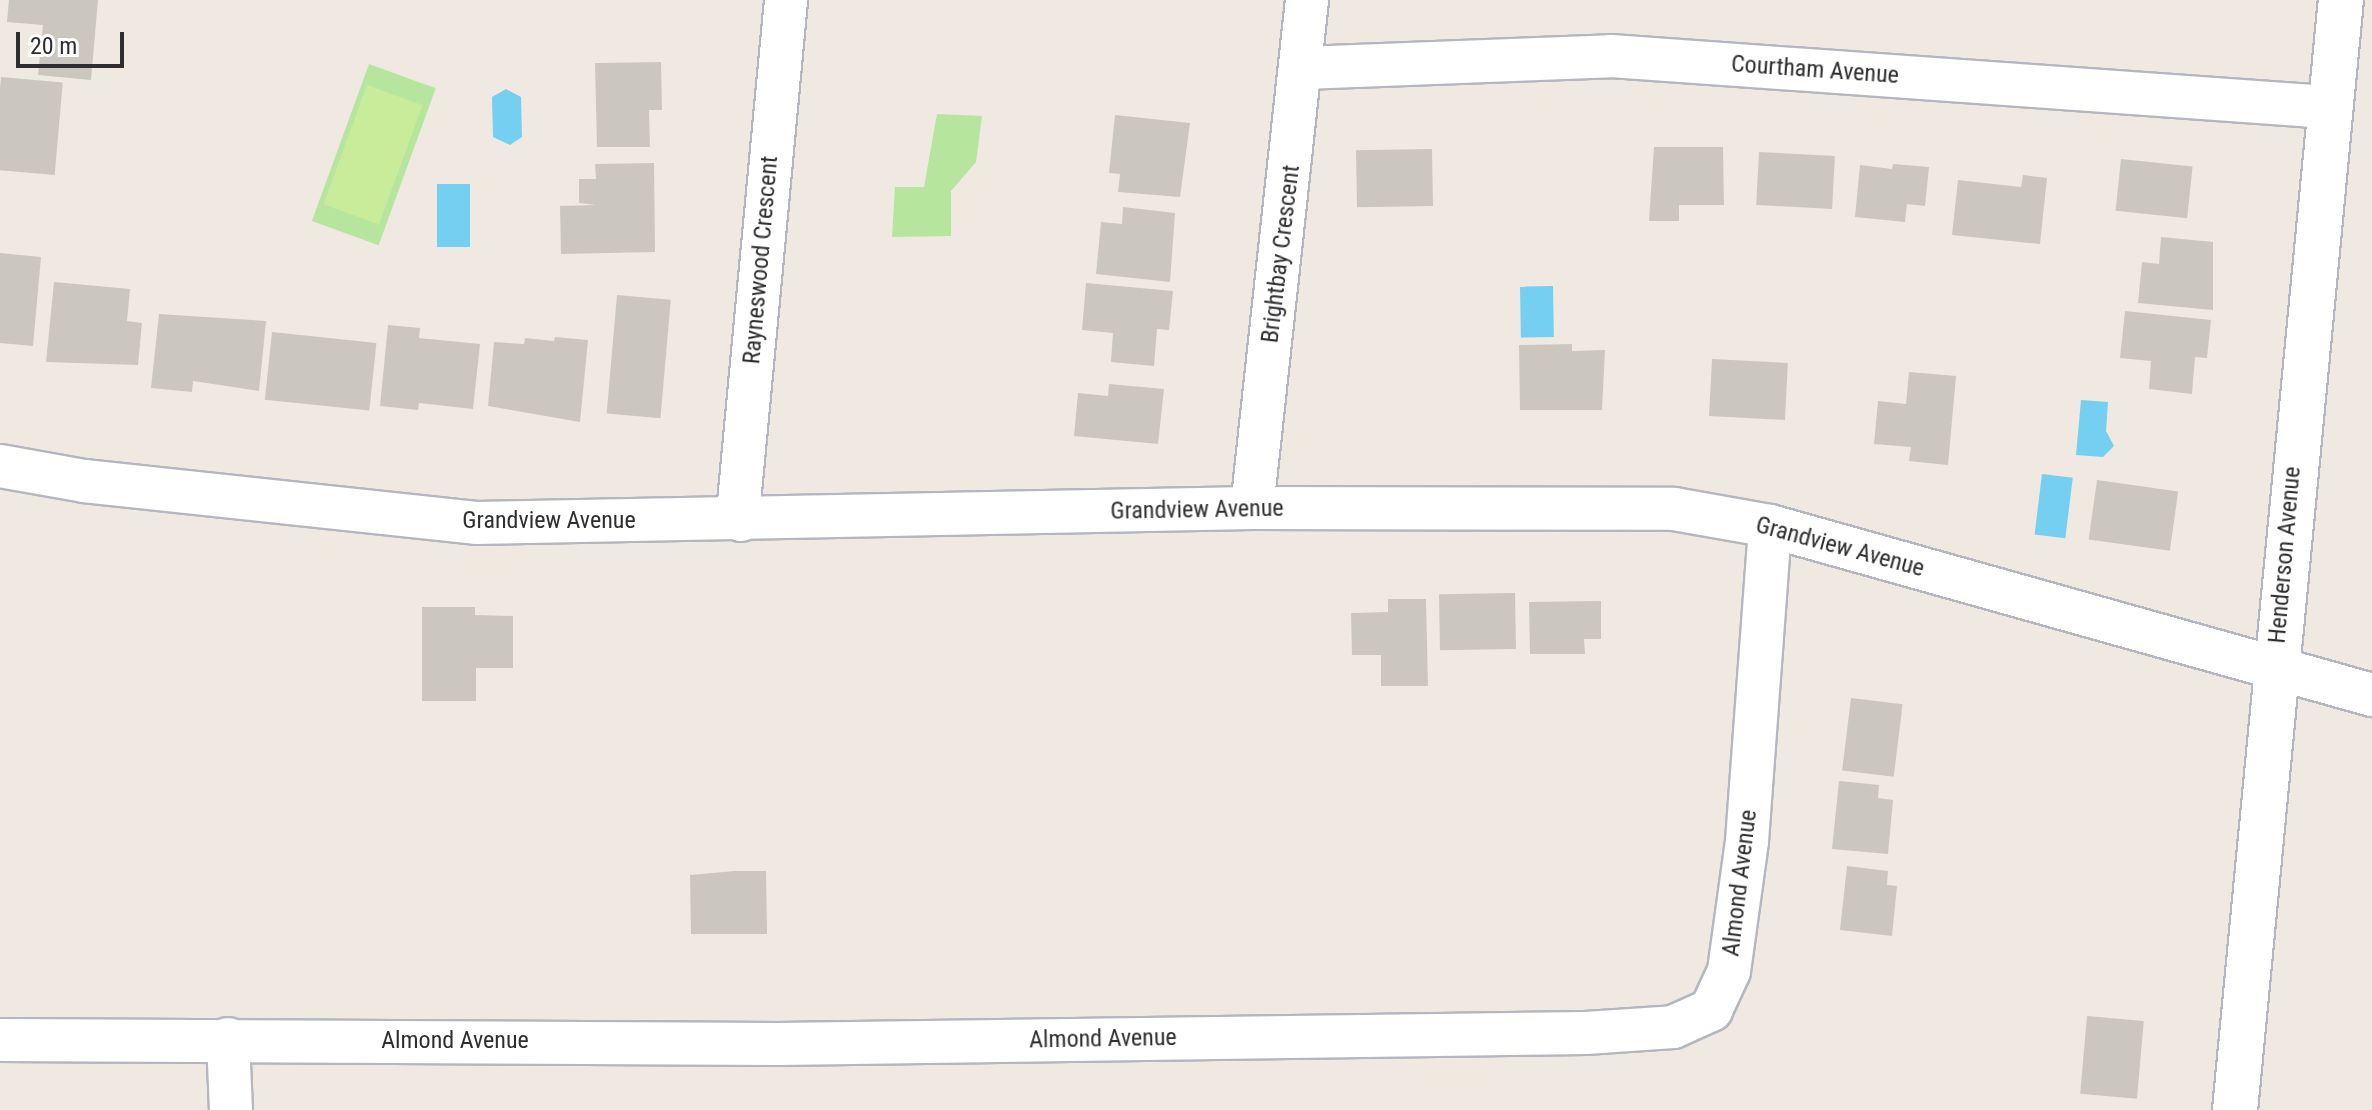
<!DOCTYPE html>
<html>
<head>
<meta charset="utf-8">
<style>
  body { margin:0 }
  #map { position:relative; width:2372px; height:1110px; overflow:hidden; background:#efe9e1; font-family:"Roboto Condensed",sans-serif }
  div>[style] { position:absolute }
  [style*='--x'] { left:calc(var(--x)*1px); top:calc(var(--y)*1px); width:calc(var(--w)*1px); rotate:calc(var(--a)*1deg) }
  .green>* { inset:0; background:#b6e59e; transform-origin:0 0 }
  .pitch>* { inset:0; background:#c9ec9a; transform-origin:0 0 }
  .water>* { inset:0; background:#75cff0; transform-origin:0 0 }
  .building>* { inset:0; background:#cbc7bf; transform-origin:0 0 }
  .roads { filter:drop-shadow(2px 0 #b4b7c1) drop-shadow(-2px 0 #b4b7c1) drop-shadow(0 2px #b4b7c1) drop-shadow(0 -2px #b4b7c1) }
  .street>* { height:42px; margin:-21px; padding:0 21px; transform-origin:21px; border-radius:21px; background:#fff }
  .secondary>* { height:44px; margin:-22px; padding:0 22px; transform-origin:22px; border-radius:22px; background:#fff }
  span { translate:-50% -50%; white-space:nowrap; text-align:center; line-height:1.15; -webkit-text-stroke:8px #fff; paint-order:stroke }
  .street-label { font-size:24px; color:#2e2e2e }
  .scale { position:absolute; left:16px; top:32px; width:108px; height:36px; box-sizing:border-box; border:4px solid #2e2e2e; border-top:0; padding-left:10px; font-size:24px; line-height:28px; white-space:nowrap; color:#2e2e2e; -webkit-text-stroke:6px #fff; paint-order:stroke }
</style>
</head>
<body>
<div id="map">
  <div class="green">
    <div style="left:369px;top:64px;width:71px;height:167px;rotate:20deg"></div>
    <div style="clip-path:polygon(937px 114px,982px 116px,976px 162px,951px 191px,951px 236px,892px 237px,895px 187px,924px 187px)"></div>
  </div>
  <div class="pitch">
    <div style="left:367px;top:85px;width:59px;height:127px;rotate:20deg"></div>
  </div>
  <div class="water">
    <div style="clip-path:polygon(506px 89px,521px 97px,522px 137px,510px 145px,493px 137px,492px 97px)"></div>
    <div style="left:437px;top:184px;width:33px;height:63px"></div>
    <div style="left:1553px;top:286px;width:51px;height:33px;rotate:89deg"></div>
    <div style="clip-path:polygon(2081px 400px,2108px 402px,2106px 431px,2114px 446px,2103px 457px,2076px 455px)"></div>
    <div style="left:2042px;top:474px;width:31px;height:61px;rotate:7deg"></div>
  </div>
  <div class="building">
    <div style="clip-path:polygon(9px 0,98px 0,91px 80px,38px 75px,43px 25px,7px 22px)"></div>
    <div style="clip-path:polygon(661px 62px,662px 110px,649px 110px,650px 147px,597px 147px,595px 63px)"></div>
    <div style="left:1px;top:77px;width:62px;height:93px;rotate:5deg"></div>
    <div style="clip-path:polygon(1115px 115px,1190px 123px,1180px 197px,1118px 192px,1120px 174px,1109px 173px)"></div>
    <div style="clip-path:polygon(1654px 147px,1723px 147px,1724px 205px,1679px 205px,1679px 221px,1649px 221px)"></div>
    <div style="left:1432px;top:149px;width:57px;height:76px;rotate:89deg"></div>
    <div style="left:1759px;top:152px;width:76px;height:53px;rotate:3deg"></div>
    <div style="left:2121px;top:159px;width:72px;height:52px;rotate:6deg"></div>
    <div style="clip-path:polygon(654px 163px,655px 252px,561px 254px,560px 206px,596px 205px,579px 203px,579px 179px,596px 179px,595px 164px)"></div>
    <div style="clip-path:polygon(1893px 164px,1929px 167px,1925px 206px,1907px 204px,1905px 222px,1855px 217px,1860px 165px,1892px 169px)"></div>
    <div style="clip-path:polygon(2023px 175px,2047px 178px,2040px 244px,1952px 235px,1958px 180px,2021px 187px)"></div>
    <div style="clip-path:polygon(1123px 207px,1175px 213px,1170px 282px,1096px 274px,1101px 222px,1122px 224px)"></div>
    <div style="clip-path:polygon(2161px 237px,2213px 242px,2213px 310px,2138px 303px,2142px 262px,2159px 264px)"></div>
    <div style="clip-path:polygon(0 253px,41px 257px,33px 346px,0 343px)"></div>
    <div style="clip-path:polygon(54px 282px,130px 289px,127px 321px,142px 323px,138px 365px,46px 362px)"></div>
    <div style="clip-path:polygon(1086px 283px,1173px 291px,1169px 330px,1157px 329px,1154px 366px,1111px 362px,1113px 333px,1082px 330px)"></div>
    <div style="left:617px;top:295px;width:54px;height:119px;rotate:5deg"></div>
    <div style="clip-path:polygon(2125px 311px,2211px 320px,2207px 358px,2195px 357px,2192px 394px,2149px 389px,2151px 361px,2120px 358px)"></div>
    <div style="clip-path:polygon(159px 314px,266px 321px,259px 391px,193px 381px,192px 392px,151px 388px)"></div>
    <div style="clip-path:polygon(388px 325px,420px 328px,419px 338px,480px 344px,473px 409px,419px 403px,418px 410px,380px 406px)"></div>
    <div style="left:272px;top:332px;width:105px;height:68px;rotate:6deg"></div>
    <div style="clip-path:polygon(555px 337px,588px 340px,580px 422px,488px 406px,494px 342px,524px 344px,525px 338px,554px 341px)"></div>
    <div style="clip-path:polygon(1572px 344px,1572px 351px,1605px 350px,1602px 410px,1520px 410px,1519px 345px)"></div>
    <div style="left:1712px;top:359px;width:76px;height:57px;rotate:3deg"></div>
    <div style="clip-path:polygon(1909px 372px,1956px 376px,1948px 465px,1909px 461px,1911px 447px,1874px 444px,1878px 401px,1906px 404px)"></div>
    <div style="clip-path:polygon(1109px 384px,1164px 389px,1158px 444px,1074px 436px,1078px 393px,1108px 396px)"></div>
    <div style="left:2097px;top:480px;width:82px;height:60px;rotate:8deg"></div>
    <div style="left:1515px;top:593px;width:56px;height:76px;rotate:89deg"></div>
    <div style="clip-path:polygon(1388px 599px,1426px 599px,1428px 686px,1381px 686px,1381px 655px,1352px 655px,1351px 613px,1388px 612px)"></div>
    <div style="clip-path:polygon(1601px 601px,1601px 639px,1584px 639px,1585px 654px,1530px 654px,1529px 602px)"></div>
    <div style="clip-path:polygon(422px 607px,475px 607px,475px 615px,513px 616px,513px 668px,476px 668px,476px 701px,422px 701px)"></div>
    <div style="left:1851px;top:698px;width:52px;height:73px;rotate:7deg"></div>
    <div style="clip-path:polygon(1839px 781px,1879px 785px,1878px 798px,1893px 800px,1888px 854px,1832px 849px)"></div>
    <div style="clip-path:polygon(1847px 866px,1888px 871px,1887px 885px,1897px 886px,1892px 936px,1840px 930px)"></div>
    <div style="clip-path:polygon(735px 871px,766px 871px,767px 934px,691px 934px,690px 875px)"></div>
    <div style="left:2087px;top:1016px;width:57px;height:78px;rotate:5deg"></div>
  </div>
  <div class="roads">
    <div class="street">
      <div style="--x:1303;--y:68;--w:308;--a:-2.2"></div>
      <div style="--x:1611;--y:56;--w:718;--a:4.07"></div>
      <div style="--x:0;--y:466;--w:85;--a:10.1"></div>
      <div style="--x:84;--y:481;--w:394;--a:6.1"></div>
      <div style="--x:476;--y:523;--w:776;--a:-1.11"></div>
      <div style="--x:1252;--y:508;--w:422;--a:0.1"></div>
      <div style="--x:1674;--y:509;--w:97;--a:10"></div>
      <div style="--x:1770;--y:526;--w:625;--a:15.68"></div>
      <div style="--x:1252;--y:508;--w:511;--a:-83.82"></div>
      <div style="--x:741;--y:520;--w:8;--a:-113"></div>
      <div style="--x:738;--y:513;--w:515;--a:-84.65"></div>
      <div style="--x:228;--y:1039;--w:71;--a:87.6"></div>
      <div style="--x:0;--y:1040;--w:778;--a:0.29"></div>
      <div style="--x:778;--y:1044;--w:808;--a:-0.78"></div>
      <div style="--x:1586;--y:1033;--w:87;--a:-3.9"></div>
      <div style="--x:1673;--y:1027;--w:42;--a:-24.1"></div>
      <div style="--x:1711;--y:1010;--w:43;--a:-65.2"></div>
      <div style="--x:1729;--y:971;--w:131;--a:-82.1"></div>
      <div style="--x:1747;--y:841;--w:316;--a:-85.8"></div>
    </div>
    <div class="secondary">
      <div style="--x:2235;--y:1110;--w:1115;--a:-84.55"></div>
    </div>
  </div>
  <div class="street-label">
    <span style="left:1815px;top:70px;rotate:4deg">Courtham Avenue</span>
    <span style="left:1281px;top:254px;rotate:-83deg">Brightbay Crescent</span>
    <span style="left:761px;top:260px;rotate:-85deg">Rayneswood Crescent</span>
    <span style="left:1197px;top:510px;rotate:-1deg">Grandview Avenue</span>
    <span style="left:549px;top:521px">Grandview Avenue</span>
    <span style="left:1840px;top:547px;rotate:15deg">Grandview Avenue</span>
    <span style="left:2285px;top:555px;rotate:-85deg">Henderson Avenue</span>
    <span style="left:1740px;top:883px;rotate:-83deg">Almond Avenue</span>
    <span style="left:1103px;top:1039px;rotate:-1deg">Almond Avenue</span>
    <span style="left:455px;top:1041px">Almond Avenue</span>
  </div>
  <div class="scale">20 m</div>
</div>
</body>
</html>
